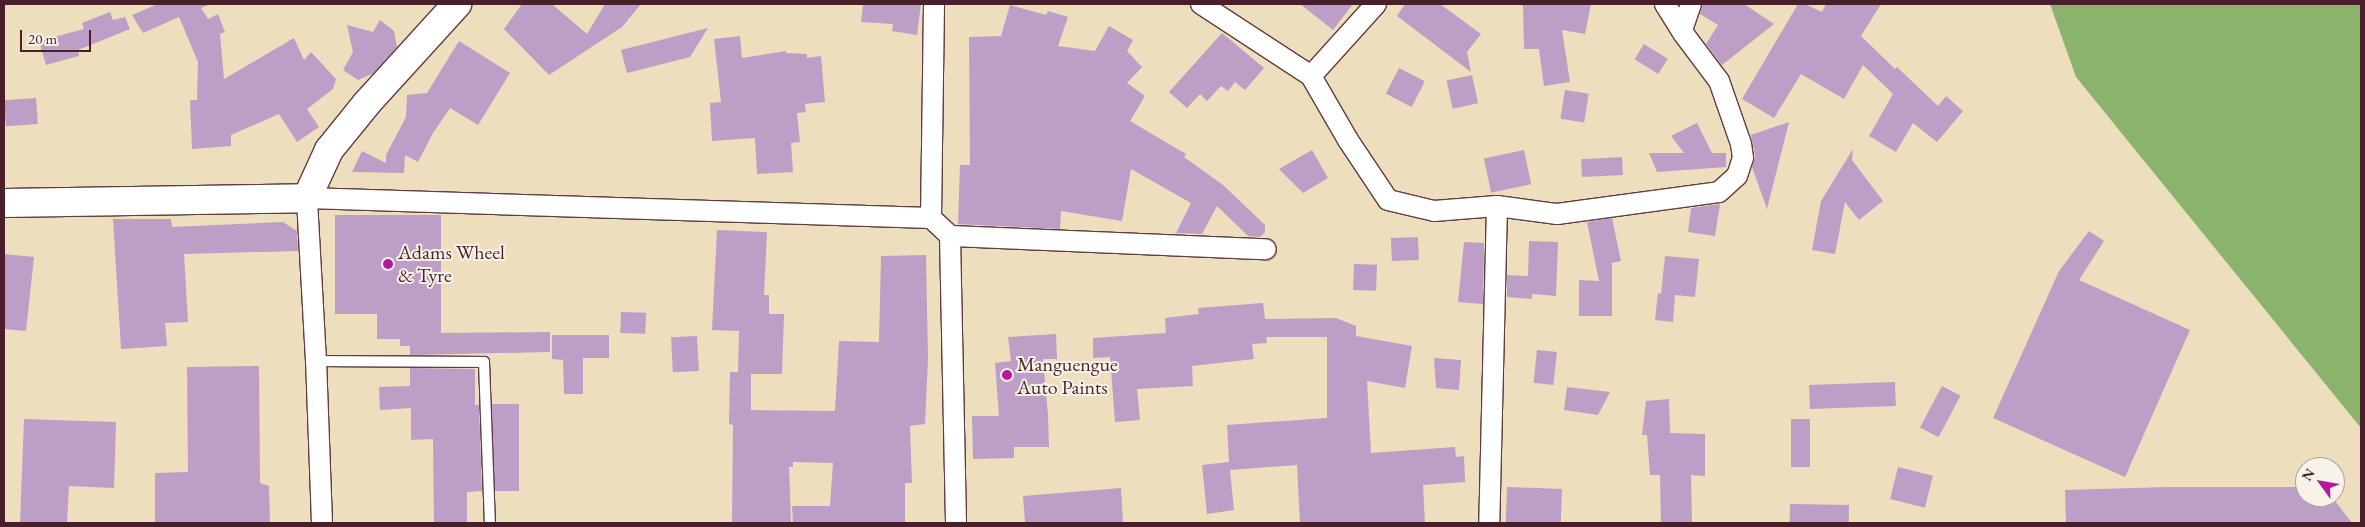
<!DOCTYPE html>
<html>
<head>
<meta charset="utf-8">
<style>
  body { margin:0 }
  #map { position:relative; width:2365px; height:527px; overflow:hidden; background:#eddfbd; font-family:"EB Garamond",serif }
  div>[style] { position:absolute }
  [style*='--x'] { left:calc(var(--x)*1px); top:calc(var(--y)*1px); width:calc(var(--w)*1px); rotate:calc(var(--a)*1deg) }
  .forest>* { inset:0; background:#8ab46b }
  .building>* { inset:0; background:#bc9ec6; transform-origin:0 0 }
  .roads { filter:drop-shadow(1px 0 #623c41) drop-shadow(-1px 0 #623c41) drop-shadow(0 1px #623c41) drop-shadow(0 -1px #623c41) }
  .lane>* { height:10px; margin:-5px; padding:0 5px; transform-origin:5px; border-radius:5px; background:#fff }
  .street>* { height:20px; margin:-10px; padding:0 10px; transform-origin:10px; border-radius:10px; background:#fff }
  .secondary>* { height:28px; margin:-14px; padding:0 14px; transform-origin:14px; border-radius:14px; background:#fff }
  .dots>* { width:14px; height:14px; translate:-50% -50%; box-sizing:border-box; border:2px solid #f7f3e8; border-radius:50% }
  span { translate:-50% -50%; white-space:nowrap; text-align:center; line-height:1.15; -webkit-text-stroke:4px #f7f3e8; paint-order:stroke }
  .poi-label { font-size:20px; color:#4a1f2b }
  .left { translate:0 -50%; text-align:left }
  .frame { position:absolute; inset:0; border:5px solid #4a1f2b; pointer-events:none }
  .north { position:absolute; left:2295px; top:457px; width:50px; height:50px; box-sizing:border-box; background:#f7f3e8; border:1px solid #b29e9c; border-radius:50%; rotate:302deg; font-size:14px; font-weight:700; line-height:20px; text-align:center; color:#4a1f2b }
  .north::after { content:''; display:block; margin:auto; width:18px; height:22px; background:#b5179e; clip-path:polygon(50% 0,100% 100%,50% 72%,0 100%) }
  .scale { position:absolute; left:20px; top:30px; width:71px; height:22px; box-sizing:border-box; border:2px solid #4a1f2b; border-top:0; padding-left:6px; font-size:15px; line-height:18px; white-space:nowrap; color:#4a1f2b; -webkit-text-stroke:4px #f7f3e8; paint-order:stroke }
</style>
</head>
<body>
<div id="map">
  <div class="forest">
    <div style="clip-path:polygon(2050px 4px,2361px 4px,2361px 428px,2076px 77px)"></div>
  </div>
  <div class="building">
    <div style="clip-path:polygon(158px 4px,210px 4px,201px 8px,208px 19px,218px 14px,225px 32px,220px 34px,224px 79px,294px 38px,304px 60px,311px 52px,336px 79px,333px 89px,307px 109px,319px 127px,297px 142px,279px 114px,231px 135px,231px 146px,192px 149px,190px 100px,197px 100px,198px 62px,179px 17px,143px 33px,132px 15px)"></div>
    <div style="clip-path:polygon(522px 4px,552px 4px,587px 34px,605px 4px,641px 4px,622px 27px,549px 75px,504px 29px)"></div>
    <div style="clip-path:polygon(863px 4px,921px 4px,917px 35px,892px 31px,893px 24px,861px 22px)"></div>
    <div style="clip-path:polygon(1300px 4px,1353px 4px,1333px 30px)"></div>
    <div style="clip-path:polygon(1405px 4px,1440px 4px,1481px 34px,1467px 52px,1471px 72px,1397px 16px)"></div>
    <div style="clip-path:polygon(1523px 4px,1591px 4px,1585px 34px,1562px 30px,1570px 82px,1544px 86px,1539px 49px,1524px 49px)"></div>
    <div style="clip-path:polygon(1703px 4px,1744px 4px,1774px 24px,1722px 65px,1706px 44px,1718px 25px,1700px 14px)"></div>
    <div style="clip-path:polygon(1798px 4px,1805px 4px,1822px 12px,1826px 4px,1881px 4px,1861px 36px,1895px 69px,1897px 67px,1938px 106px,1946px 96px,1963px 111px,1937px 142px,1913px 123px,1896px 152px,1869px 136px,1893px 94px,1863px 65px,1844px 99px,1801px 74px,1774px 118px,1742px 99px)"></div>
    <div style="clip-path:polygon(1010px 5px,1046px 15px,1048px 11px,1068px 17px,1058px 46px,1095px 51px,1109px 26px,1133px 40px,1127px 51px,1142px 67px,1127px 83px,1145px 96px,1130px 121px,1186px 154px,1184px 157px,1223px 185px,1265px 225px,1265px 232px,1260px 237px,1248px 236px,1217px 206px,1202px 234px,1176px 233px,1191px 203px,1131px 169px,1122px 221px,1061px 211px,1060px 229px,958px 224px,960px 165px,970px 165px,969px 37px,1001px 36px)"></div>
    <div style="clip-path:polygon(110px 12px,113px 20px,125px 17px,130px 29px,78px 50px,79px 56px,46px 65px,39px 41px,84px 29px,82px 23px)"></div>
    <div style="clip-path:polygon(380px 20px,394px 31px,397px 47px,374px 73px,358px 80px,343px 70px,353px 52px,347px 25px,373px 32px)"></div>
    <div style="clip-path:polygon(708px 28px,690px 57px,627px 73px,621px 50px)"></div>
    <div style="clip-path:polygon(1222px 33px,1264px 68px,1245px 90px,1235px 82px,1228px 91px,1221px 86px,1207px 101px,1200px 94px,1187px 108px,1169px 92px)"></div>
    <div style="clip-path:polygon(740px 36px,742px 58px,786px 51px,786px 53px,807px 54px,807px 58px,821px 56px,825px 102px,805px 104px,806px 112px,797px 113px,800px 142px,791px 143px,793px 172px,757px 174px,755px 138px,712px 141px,710px 103px,721px 102px,714px 39px)"></div>
    <div style="clip-path:polygon(459px 41px,510px 73px,478px 125px,450px 108px,433px 133px,418px 162px,405px 155px,404px 173px,352px 172px,362px 151px,386px 163px,386px 155px,406px 117px,407px 95px,427px 93px)"></div>
    <div style="left:1644px;top:44px;width:28px;height:18px;rotate:32deg"></div>
    <div style="left:1399px;top:68px;width:29px;height:29px;rotate:27deg"></div>
    <div style="left:1472px;top:75px;width:29px;height:26px;rotate:78deg"></div>
    <div style="left:1565px;top:90px;width:24px;height:29px;rotate:9deg"></div>
    <div style="left:36px;top:98px;width:26px;height:32px;rotate:86deg"></div>
    <div style="clip-path:polygon(1789px 122px,1767px 209px,1752px 167px,1755px 156px,1751px 135px)"></div>
    <div style="clip-path:polygon(1697px 123px,1712px 153px,1726px 153px,1726px 167px,1657px 172px,1649px 153px,1684px 153px,1671px 136px)"></div>
    <div style="clip-path:polygon(1853px 149px,1852px 160px,1883px 201px,1859px 220px,1845px 202px,1835px 254px,1812px 250px,1821px 201px)"></div>
    <div style="clip-path:polygon(1312px 150px,1328px 178px,1303px 193px,1279px 169px)"></div>
    <div style="left:1524px;top:150px;width:35px;height:41px;rotate:78deg"></div>
    <div style="left:1622px;top:157px;width:18px;height:41px;rotate:87deg"></div>
    <div style="clip-path:polygon(1720px 204px,1715px 236px,1688px 232px,1691px 208px)"></div>
    <div style="clip-path:polygon(335px 215px,441px 215px,441px 333px,550px 332px,550px 352px,410px 355px,410px 346px,400px 346px,400px 339px,377px 339px,377px 314px,335px 314px)"></div>
    <div style="clip-path:polygon(1612px 218px,1621px 261px,1612px 263px,1612px 316px,1579px 316px,1579px 280px,1599px 281px,1587px 222px)"></div>
    <div style="clip-path:polygon(113px 219px,171px 219px,172px 227px,283px 222px,297px 231px,298px 251px,184px 254px,188px 322px,165px 323px,167px 346px,121px 349px)"></div>
    <div style="clip-path:polygon(717px 230px,767px 232px,764px 295px,769px 295px,769px 314px,784px 314px,782px 374px,751px 374px,751px 410px,835px 411px,839px 341px,879px 342px,881px 256px,926px 255px,928px 359px,925px 424px,910px 426px,912px 483px,905px 483px,905px 523px,793px 523px,792px 506px,830px 506px,833px 463px,793px 462px,793px 467px,789px 467px,791px 523px,732px 523px,733px 425px,729px 424px,730px 372px,738px 372px,739px 331px,712px 330px)"></div>
    <div style="clip-path:polygon(2089px 231px,2104px 241px,2079px 280px,2190px 330px,2125px 477px,1993px 418px,2059px 271px)"></div>
    <div style="left:1418px;top:237px;width:23px;height:27px;rotate:88deg"></div>
    <div style="clip-path:polygon(1529px 241px,1558px 242px,1556px 296px,1532px 294px,1532px 299px,1507px 297px,1507px 275px,1528px 276px)"></div>
    <div style="clip-path:polygon(1464px 242px,1484px 243px,1483px 304px,1458px 302px)"></div>
    <div style="clip-path:polygon(4px 254px,34px 257px,26px 331px,4px 329px)"></div>
    <div style="clip-path:polygon(1665px 256px,1699px 259px,1695px 297px,1675px 295px,1673px 322px,1655px 320px,1658px 293px,1661px 294px)"></div>
    <div style="left:1354px;top:264px;width:23px;height:26px;rotate:2deg"></div>
    <div style="clip-path:polygon(1263px 303px,1265px 319px,1336px 318px,1356px 326px,1356px 336px,1412px 346px,1405px 388px,1367px 381px,1371px 453px,1455px 447px,1456px 457px,1464px 456px,1465px 482px,1423px 485px,1425px 523px,1300px 523px,1297px 465px,1230px 470px,1234px 510px,1207px 514px,1202px 465px,1229px 462px,1227px 425px,1327px 418px,1327px 337px,1266px 337px,1267px 343px,1252px 344px,1254px 359px,1192px 366px,1193px 386px,1137px 389px,1140px 420px,1115px 422px,1110px 357px,1093px 358px,1093px 338px,1166px 333px,1165px 318px,1199px 314px,1198px 308px)"></div>
    <div style="left:621px;top:312px;width:25px;height:21px;rotate:2deg"></div>
    <div style="clip-path:polygon(1056px 334px,1057px 359px,1043px 359px,1048px 415px,1049px 447px,1014px 447px,1014px 458px,973px 459px,972px 416px,999px 416px,995px 363px,1011px 361px,1008px 337px)"></div>
    <div style="clip-path:polygon(552px 335px,609px 335px,609px 358px,583px 358px,583px 394px,564px 394px,563px 360px,552px 359px)"></div>
    <div style="left:697px;top:336px;width:35px;height:26px;rotate:87deg"></div>
    <div style="left:1537px;top:350px;width:20px;height:33px;rotate:6deg"></div>
    <div style="clip-path:polygon(1434px 358px,1461px 360px,1459px 390px,1436px 388px)"></div>
    <div style="clip-path:polygon(259px 366px,260px 483px,269px 486px,270px 523px,155px 523px,155px 473px,188px 472px,187px 367px)"></div>
    <div style="clip-path:polygon(410px 368px,475px 369px,475px 405px,479px 405px,482px 491px,467px 492px,467px 523px,434px 523px,433px 439px,411px 440px,411px 408px,380px 410px,379px 387px,410px 386px)"></div>
    <div style="left:1895px;top:382px;width:24px;height:86px;rotate:88deg"></div>
    <div style="left:1942px;top:386px;width:21px;height:47px;rotate:28deg"></div>
    <div style="clip-path:polygon(1567px 387px,1610px 392px,1598px 415px,1564px 410px)"></div>
    <div style="clip-path:polygon(1669px 399px,1670px 433px,1705px 434px,1705px 476px,1691px 475px,1692px 523px,1661px 523px,1660px 475px,1650px 475px,1647px 435px,1642px 435px,1646px 401px)"></div>
    <div style="left:492px;top:404px;width:27px;height:87px"></div>
    <div style="clip-path:polygon(24px 419px,116px 422px,114px 488px,69px 486px,67px 523px,20px 523px)"></div>
    <div style="left:1791px;top:419px;width:19px;height:48px"></div>
    <div style="left:1898px;top:467px;width:36px;height:33px;rotate:14deg"></div>
    <div style="left:1507px;top:487px;width:55px;height:36px;rotate:2deg"></div>
    <div style="clip-path:polygon(2168px 487px,2305px 487px,2305px 497px,2332px 497px,2352px 523px,2066px 523px,2065px 490px)"></div>
    <div style="clip-path:polygon(1121px 488px,1123px 523px,1025px 523px,1023px 496px)"></div>
    <div style="left:1790px;top:504px;width:59px;height:19px;rotate:1deg"></div>
  </div>
  <div class="roads">
    <div class="lane">
      <div style="--x:316;--y:361;--w:168;--a:0.3"></div>
      <div style="--x:484;--y:362;--w:161;--a:87.9"></div>
    </div>
    <div class="street">
      <div style="--x:934;--y:4;--w:214;--a:90.8"></div>
      <div style="--x:931;--y:218;--w:26;--a:43"></div>
      <div style="--x:950;--y:236;--w:287;--a:88.8"></div>
      <div style="--x:1201;--y:4;--w:131;--a:33.2"></div>
      <div style="--x:1311;--y:76;--w:74;--a:60"></div>
      <div style="--x:1348;--y:140;--w:72;--a:56.3"></div>
      <div style="--x:1388;--y:200;--w:47;--a:13.4"></div>
      <div style="--x:1434;--y:211;--w:63;--a:-4.5"></div>
      <div style="--x:1497;--y:206;--w:317;--a:91.4"></div>
      <div style="--x:1682;--y:30;--w:28;--a:-71"></div>
      <div style="--x:1311;--y:76;--w:97;--a:-47.9"></div>
      <div style="--x:1497;--y:206;--w:61;--a:7.6"></div>
      <div style="--x:1557;--y:214;--w:163;--a:-7.7"></div>
      <div style="--x:1719;--y:192;--w:24;--a:-42"></div>
      <div style="--x:1737;--y:176;--w:19;--a:-72"></div>
      <div style="--x:1743;--y:158;--w:14;--a:-98"></div>
      <div style="--x:1741;--y:144;--w:67;--a:-109.2"></div>
      <div style="--x:1719;--y:81;--w:60;--a:-126.9"></div>
      <div style="--x:1683;--y:33;--w:34;--a:-122"></div>
      <div style="--x:950;--y:236;--w:316;--a:2.4"></div>
      <div style="--x:322;--y:523;--w:162;--a:-92.1"></div>
      <div style="--x:316;--y:361;--w:163;--a:-93.2"></div>
      <div style="--x:307;--y:198;--w:624;--a:1.84"></div>
    </div>
    <div class="secondary">
      <div style="--x:4;--y:203;--w:303;--a:-0.9"></div>
      <div style="--x:307;--y:198;--w:53;--a:-65.4"></div>
      <div style="--x:329;--y:150;--w:60;--a:-51"></div>
      <div style="--x:367;--y:103;--w:134;--a:-47.7"></div>
    </div>
  </div>
  <div class="dots">
    <div style="left:388px;top:264px;background:#b5179e"></div>
    <div style="left:1007px;top:375px;background:#b5179e"></div>
  </div>
  <div class="poi-label">
    <span class="left" style="left:398px;top:264px">Adams Wheel<br>&amp; Tyre</span>
    <span class="left" style="left:1017px;top:376px">Manguengue<br>Auto Paints</span>
  </div>
  <div class="frame"></div>
  <div class="north">N</div>
  <div class="scale">20 m</div>
</div>
</body>
</html>
